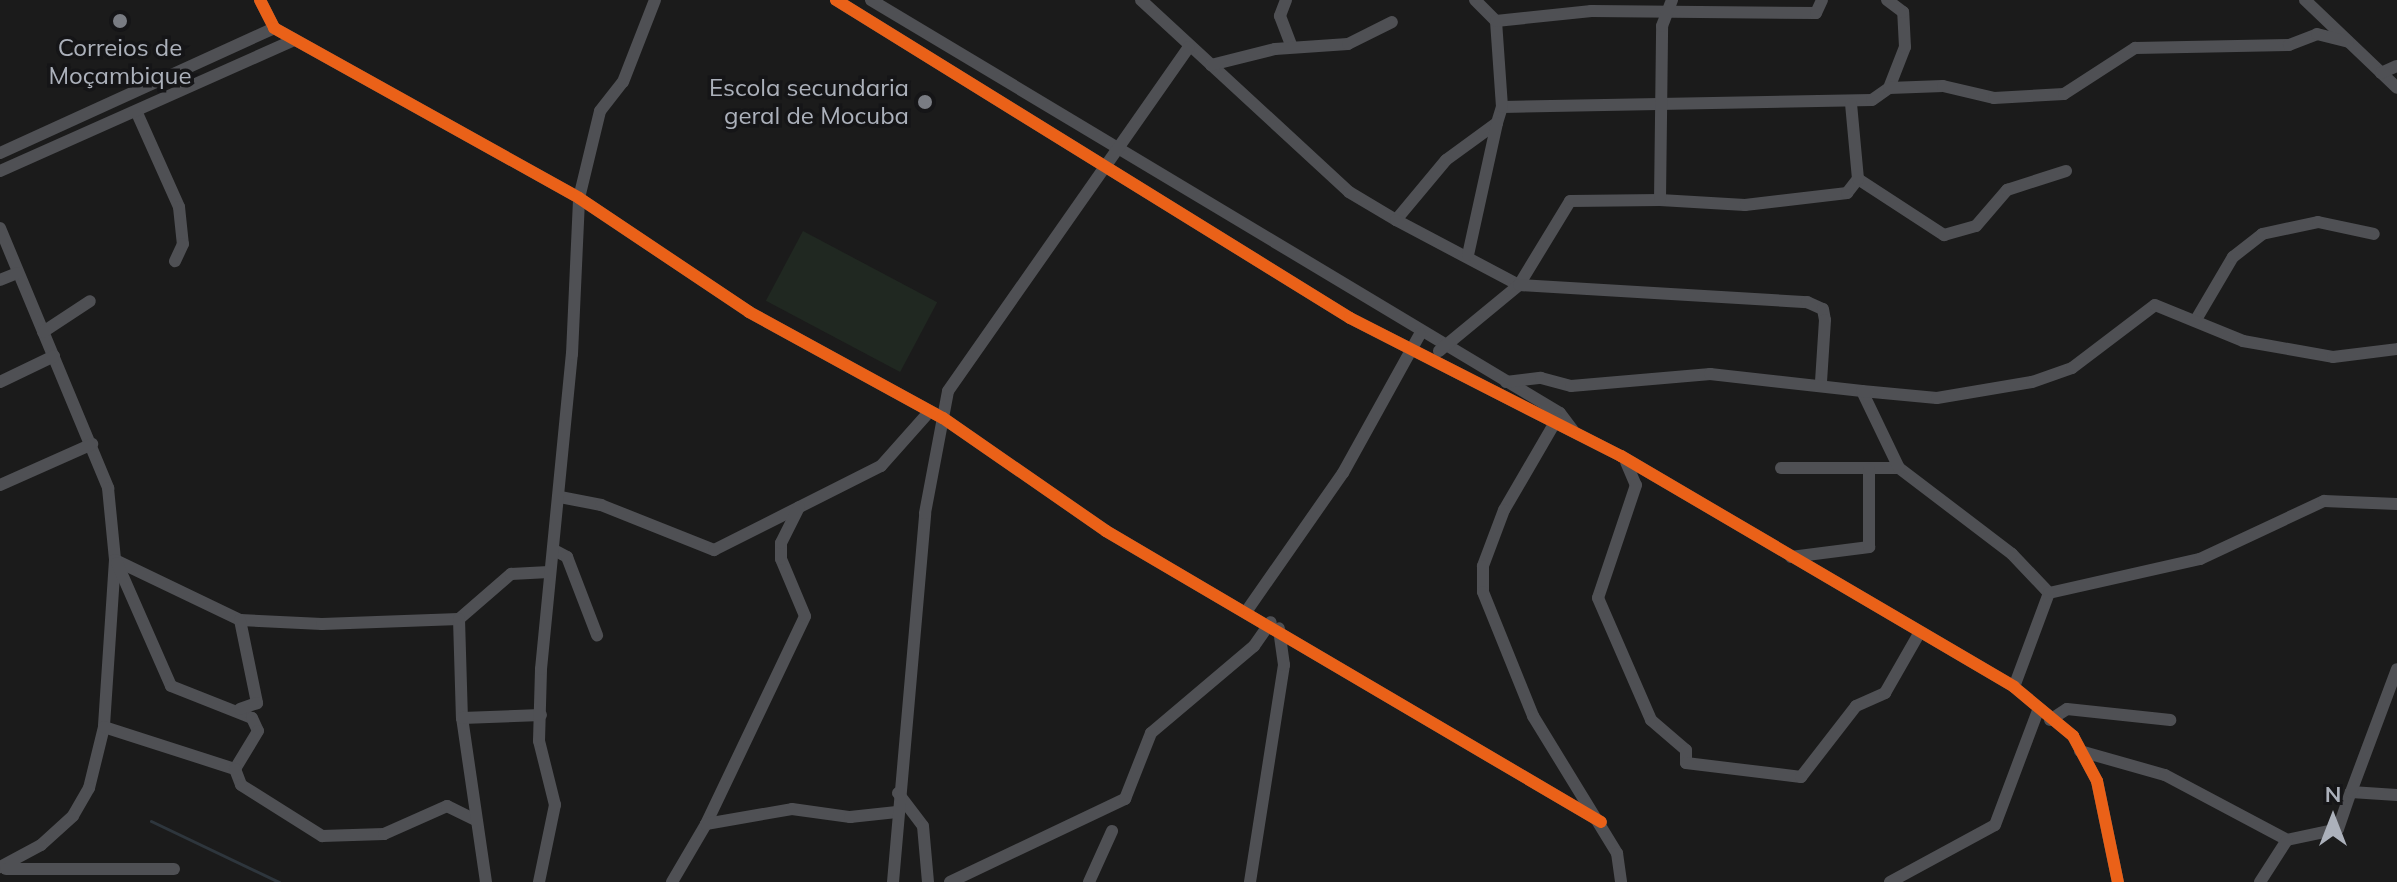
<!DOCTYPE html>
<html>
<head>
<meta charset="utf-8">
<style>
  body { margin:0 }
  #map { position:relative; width:2397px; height:882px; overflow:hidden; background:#1b1b1b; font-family:Mulish,sans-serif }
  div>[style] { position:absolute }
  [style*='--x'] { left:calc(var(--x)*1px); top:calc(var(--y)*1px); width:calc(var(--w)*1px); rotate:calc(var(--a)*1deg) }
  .green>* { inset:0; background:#202821; transform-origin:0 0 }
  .stream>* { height:3px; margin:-1.5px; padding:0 1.5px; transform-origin:1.5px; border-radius:1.5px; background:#2e363d }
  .minor>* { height:12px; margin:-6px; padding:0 6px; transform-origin:6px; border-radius:6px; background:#4f5054 }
  .cycleway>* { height:12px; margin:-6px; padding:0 6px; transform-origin:6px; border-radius:6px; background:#ea6118 }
  .dots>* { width:22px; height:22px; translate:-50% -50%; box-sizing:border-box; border:4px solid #151517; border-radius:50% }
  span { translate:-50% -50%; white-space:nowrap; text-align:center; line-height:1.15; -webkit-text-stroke:7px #151517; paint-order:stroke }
  .poi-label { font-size:24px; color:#acb1bb }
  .right { translate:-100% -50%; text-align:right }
  .north { position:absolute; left:2293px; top:778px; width:80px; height:80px; -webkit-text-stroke:6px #151517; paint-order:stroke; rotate:0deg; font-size:22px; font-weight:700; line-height:32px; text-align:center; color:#acb1bb }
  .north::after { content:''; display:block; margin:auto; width:28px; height:36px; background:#acb1bb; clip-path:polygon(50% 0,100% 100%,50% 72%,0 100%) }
</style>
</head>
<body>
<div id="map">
  <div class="green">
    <div style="left:803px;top:231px;width:152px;height:79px;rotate:28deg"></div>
  </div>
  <div class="stream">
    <div style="--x:151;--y:821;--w:142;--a:25.5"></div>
  </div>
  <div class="minor">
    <div style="--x:260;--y:0;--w:31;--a:63"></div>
    <div style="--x:274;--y:28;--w:349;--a:29.1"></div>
    <div style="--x:579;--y:198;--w:205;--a:33.8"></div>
    <div style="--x:749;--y:312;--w:221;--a:28.7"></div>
    <div style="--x:943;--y:418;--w:198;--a:34.7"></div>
    <div style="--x:1106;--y:531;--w:574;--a:30.45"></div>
    <div style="--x:836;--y:0;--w:604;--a:31.74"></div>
    <div style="--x:1350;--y:318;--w:304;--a:27"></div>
    <div style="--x:1621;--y:456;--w:456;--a:30.4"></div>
    <div style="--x:2014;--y:687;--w:77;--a:39.7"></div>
    <div style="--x:2073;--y:736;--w:51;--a:61.9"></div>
    <div style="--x:2097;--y:781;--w:103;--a:78.3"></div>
    <div style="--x:871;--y:0;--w:803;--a:30.94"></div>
    <div style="--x:1560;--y:413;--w:21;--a:53"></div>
    <div style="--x:1141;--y:0;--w:283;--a:42.7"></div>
    <div style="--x:1349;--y:192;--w:55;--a:30.8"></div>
    <div style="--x:1396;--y:220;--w:78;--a:-50.2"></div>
    <div style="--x:1446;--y:160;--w:63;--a:-36"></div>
    <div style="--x:1497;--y:123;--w:17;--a:-73"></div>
    <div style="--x:1502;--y:107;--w:370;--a:-1.1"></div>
    <div style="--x:1872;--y:100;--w:21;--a:-35"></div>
    <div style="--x:1889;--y:88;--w:44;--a:-68.7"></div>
    <div style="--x:1905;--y:47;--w:35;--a:-93"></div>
    <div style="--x:1903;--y:12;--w:20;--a:-143"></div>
    <div style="--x:1286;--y:0;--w:17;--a:111"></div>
    <div style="--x:1280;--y:16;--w:33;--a:69"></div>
    <div style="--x:1475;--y:0;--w:30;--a:45"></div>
    <div style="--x:1496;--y:21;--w:86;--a:86"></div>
    <div style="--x:2305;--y:0;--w:127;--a:43.7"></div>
    <div style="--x:1496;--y:21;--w:96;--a:-6"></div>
    <div style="--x:1591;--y:11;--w:225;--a:0.5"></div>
    <div style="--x:1816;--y:13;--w:14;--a:-65"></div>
    <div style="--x:1211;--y:65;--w:66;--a:-14"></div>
    <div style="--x:1275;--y:49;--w:73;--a:-3.9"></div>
    <div style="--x:1348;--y:44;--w:49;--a:-26.6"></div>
    <div style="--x:2381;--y:73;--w:17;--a:-24"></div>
    <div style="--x:1889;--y:88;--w:54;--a:-2.1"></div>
    <div style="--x:1943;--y:86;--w:52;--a:13.2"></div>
    <div style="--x:1994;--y:98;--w:70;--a:-3.3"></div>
    <div style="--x:2064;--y:94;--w:85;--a:-32.9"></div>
    <div style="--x:2135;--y:48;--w:154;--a:-1.1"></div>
    <div style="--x:2289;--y:45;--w:30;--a:-21"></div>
    <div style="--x:2317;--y:34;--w:32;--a:14"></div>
    <div style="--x:137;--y:113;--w:103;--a:65.9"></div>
    <div style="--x:179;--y:207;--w:37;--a:84"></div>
    <div style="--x:183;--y:244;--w:19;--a:115"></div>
    <div style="--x:0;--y:153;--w:301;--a:-24.5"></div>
    <div style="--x:0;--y:171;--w:322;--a:-24"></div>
    <div style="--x:1858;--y:179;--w:103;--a:33.1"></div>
    <div style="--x:1944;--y:235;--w:33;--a:-16"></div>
    <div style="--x:1976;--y:226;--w:48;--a:-49.3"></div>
    <div style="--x:2007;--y:190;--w:62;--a:-17.9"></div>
    <div style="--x:1660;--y:200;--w:85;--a:3.4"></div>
    <div style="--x:1745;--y:205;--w:103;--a:-6.7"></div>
    <div style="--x:1847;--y:193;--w:18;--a:-52"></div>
    <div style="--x:1858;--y:179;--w:75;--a:-95.3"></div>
    <div style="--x:1396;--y:220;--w:139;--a:27.9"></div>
    <div style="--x:1519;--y:285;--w:98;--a:-58.7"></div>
    <div style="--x:1570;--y:201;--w:90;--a:-0.6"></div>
    <div style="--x:1660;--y:200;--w:174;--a:-89.3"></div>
    <div style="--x:1662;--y:26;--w:28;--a:-69"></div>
    <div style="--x:0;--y:228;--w:282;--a:67.4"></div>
    <div style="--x:108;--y:488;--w:72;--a:84.4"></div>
    <div style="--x:115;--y:560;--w:167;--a:93.8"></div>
    <div style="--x:104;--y:727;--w:63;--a:103.8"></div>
    <div style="--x:89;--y:788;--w:32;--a:120"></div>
    <div style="--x:73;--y:816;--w:43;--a:137.8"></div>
    <div style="--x:41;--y:845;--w:47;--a:151.8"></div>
    <div style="--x:1468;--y:255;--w:135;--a:-77.6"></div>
    <div style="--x:0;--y:280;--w:18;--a:-22"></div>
    <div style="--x:2197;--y:318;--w:71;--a:-59.5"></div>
    <div style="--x:2233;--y:257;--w:37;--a:-38"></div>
    <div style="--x:2262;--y:234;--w:57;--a:-12.1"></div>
    <div style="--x:2318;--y:222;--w:57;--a:12.1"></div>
    <div style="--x:43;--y:332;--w:56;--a:-33.4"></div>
    <div style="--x:1439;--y:351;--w:104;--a:-39.5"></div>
    <div style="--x:1519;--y:285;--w:289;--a:3.4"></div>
    <div style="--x:1807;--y:302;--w:17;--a:24"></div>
    <div style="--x:1823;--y:309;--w:11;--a:80"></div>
    <div style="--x:1825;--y:320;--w:62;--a:93.7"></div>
    <div style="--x:0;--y:382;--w:60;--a:-25.7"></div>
    <div style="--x:1506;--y:382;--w:35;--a:-7"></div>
    <div style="--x:1541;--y:378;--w:31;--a:15"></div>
    <div style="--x:1571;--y:386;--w:140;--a:-4.9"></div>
    <div style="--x:1710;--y:374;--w:153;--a:6.4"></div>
    <div style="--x:1557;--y:419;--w:105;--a:120.2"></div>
    <div style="--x:1504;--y:510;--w:60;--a:110.6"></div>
    <div style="--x:1483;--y:566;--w:26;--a:90"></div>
    <div style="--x:1483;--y:592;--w:134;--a:68"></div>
    <div style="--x:1533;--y:716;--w:161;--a:58.5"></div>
    <div style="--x:1617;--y:853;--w:29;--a:82"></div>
    <div style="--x:1626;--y:462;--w:25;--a:67"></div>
    <div style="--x:1636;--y:485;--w:119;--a:108.6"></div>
    <div style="--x:1598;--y:598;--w:133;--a:66.5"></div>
    <div style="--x:1651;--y:720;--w:46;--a:40.6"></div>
    <div style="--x:1686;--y:750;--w:13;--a:90"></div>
    <div style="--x:1686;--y:763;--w:116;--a:6.9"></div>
    <div style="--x:1801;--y:777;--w:90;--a:-52.2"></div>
    <div style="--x:1856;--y:706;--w:32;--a:-24"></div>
    <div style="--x:1885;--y:693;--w:70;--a:-60.2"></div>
    <div style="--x:1781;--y:468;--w:118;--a:0"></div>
    <div style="--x:0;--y:485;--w:101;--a:-24"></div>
    <div style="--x:560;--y:497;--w:42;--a:11"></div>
    <div style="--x:601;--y:505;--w:122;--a:21.7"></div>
    <div style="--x:714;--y:550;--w:187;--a:-26.7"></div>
    <div style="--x:881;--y:466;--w:72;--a:-48.4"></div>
    <div style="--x:554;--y:550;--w:15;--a:28"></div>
    <div style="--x:567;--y:557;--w:84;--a:69"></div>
    <div style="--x:1791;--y:557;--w:79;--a:-7.3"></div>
    <div style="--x:1869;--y:547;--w:78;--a:-90"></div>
    <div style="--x:115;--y:560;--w:139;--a:25.6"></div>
    <div style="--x:240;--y:620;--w:82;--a:2.8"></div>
    <div style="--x:322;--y:624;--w:137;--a:-2.1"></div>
    <div style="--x:459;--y:619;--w:69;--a:-40.9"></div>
    <div style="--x:511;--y:574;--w:38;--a:-3"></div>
    <div style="--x:117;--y:563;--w:134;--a:66.3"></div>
    <div style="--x:171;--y:686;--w:87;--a:21.6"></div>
    <div style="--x:252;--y:718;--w:14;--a:65"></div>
    <div style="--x:258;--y:731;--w:44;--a:121.2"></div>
    <div style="--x:2049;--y:593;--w:54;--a:-133.5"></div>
    <div style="--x:2012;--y:554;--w:142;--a:-142.7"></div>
    <div style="--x:1899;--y:468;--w:85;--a:-115.7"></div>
    <div style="--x:1862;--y:391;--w:75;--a:5.3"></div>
    <div style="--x:1937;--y:398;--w:96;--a:-9.6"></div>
    <div style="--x:2032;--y:382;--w:42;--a:-19.3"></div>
    <div style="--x:2072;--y:368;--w:104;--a:-37.2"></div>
    <div style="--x:2155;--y:305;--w:95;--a:22.2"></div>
    <div style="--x:2243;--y:341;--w:91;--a:10.1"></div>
    <div style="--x:2333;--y:357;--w:64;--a:-7.1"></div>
    <div style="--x:1248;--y:609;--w:166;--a:-55.1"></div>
    <div style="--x:1343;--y:473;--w:159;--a:-61"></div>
    <div style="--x:459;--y:619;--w:99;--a:88.3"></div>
    <div style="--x:240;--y:620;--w:85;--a:78.4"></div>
    <div style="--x:257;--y:703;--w:18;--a:161"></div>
    <div style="--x:2014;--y:687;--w:100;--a:-69.6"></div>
    <div style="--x:2049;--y:593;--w:155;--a:-12.7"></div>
    <div style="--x:2200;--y:559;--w:137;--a:-25.1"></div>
    <div style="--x:2324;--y:501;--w:73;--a:2.4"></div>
    <div style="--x:2050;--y:720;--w:20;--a:-33"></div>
    <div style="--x:2067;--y:709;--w:104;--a:6.1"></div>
    <div style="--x:104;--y:727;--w:138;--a:17.8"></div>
    <div style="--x:2080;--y:751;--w:88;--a:15.8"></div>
    <div style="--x:2165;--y:775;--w:138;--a:28"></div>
    <div style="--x:2287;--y:840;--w:52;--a:-12.2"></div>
    <div style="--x:2338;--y:829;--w:39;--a:-71"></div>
    <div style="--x:2351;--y:792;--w:46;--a:3.7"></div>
    <div style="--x:235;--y:769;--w:17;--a:69"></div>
    <div style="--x:241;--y:785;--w:96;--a:32.2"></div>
    <div style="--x:322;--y:836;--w:62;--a:-1.8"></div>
    <div style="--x:384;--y:834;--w:69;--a:-24"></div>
    <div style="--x:447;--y:806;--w:32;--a:26"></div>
    <div style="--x:2351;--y:792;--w:131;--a:-69.5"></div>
    <div style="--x:898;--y:793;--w:41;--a:52.9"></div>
    <div style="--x:923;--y:826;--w:56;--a:84.9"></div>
    <div style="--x:706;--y:824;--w:230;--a:-64.5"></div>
    <div style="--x:805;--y:616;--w:62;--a:-112.8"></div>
    <div style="--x:781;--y:559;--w:16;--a:-90"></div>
    <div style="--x:781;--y:543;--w:40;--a:-63.4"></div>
    <div style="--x:6;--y:869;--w:168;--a:0"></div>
    <div style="--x:486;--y:882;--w:166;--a:-98.3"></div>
    <div style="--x:462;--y:718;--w:79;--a:-2.2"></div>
    <div style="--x:539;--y:882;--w:79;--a:-78.3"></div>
    <div style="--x:555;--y:805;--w:66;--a:-104"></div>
    <div style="--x:539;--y:741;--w:72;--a:-88.4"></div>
    <div style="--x:541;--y:669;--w:317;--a:-84.4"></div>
    <div style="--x:572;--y:354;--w:156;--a:-87.4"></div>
    <div style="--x:579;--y:198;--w:89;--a:-76.4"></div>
    <div style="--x:600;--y:111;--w:37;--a:-52"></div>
    <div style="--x:623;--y:82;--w:88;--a:-68.7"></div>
    <div style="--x:672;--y:882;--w:67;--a:-59.6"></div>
    <div style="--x:706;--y:824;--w:87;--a:-9.9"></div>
    <div style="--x:792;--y:809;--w:59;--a:7.9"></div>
    <div style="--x:850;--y:817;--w:47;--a:-6.1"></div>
    <div style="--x:893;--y:882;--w:370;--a:-85"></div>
    <div style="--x:925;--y:513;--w:124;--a:-79.3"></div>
    <div style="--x:948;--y:391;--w:420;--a:-55"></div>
    <div style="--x:950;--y:882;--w:194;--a:-25.4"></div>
    <div style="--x:1125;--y:799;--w:71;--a:-68.5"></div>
    <div style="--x:1151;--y:733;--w:135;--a:-40.2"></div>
    <div style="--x:1254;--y:646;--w:29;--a:-55"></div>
    <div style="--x:1089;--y:882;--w:56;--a:-65.7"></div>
    <div style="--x:1250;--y:882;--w:220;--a:-81.1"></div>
    <div style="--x:1284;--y:665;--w:37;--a:-98"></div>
    <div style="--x:1890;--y:882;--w:119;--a:-28.5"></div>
    <div style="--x:1995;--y:825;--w:120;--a:-69.4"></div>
    <div style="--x:2260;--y:882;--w:50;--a:-57.3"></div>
  </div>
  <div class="cycleway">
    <div style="--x:260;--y:0;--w:31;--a:63"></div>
    <div style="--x:274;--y:28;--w:349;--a:29.1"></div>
    <div style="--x:579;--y:198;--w:205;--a:33.8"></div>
    <div style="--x:749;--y:312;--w:221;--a:28.7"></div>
    <div style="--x:943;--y:418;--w:198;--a:34.7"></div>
    <div style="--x:1106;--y:531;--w:574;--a:30.45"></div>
    <div style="--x:836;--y:0;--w:604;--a:31.74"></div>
    <div style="--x:1350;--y:318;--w:304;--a:27"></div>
    <div style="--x:1621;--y:456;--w:456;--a:30.4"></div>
    <div style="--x:2014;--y:687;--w:77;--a:39.7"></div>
    <div style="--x:2073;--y:736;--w:51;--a:61.9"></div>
    <div style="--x:2097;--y:781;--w:103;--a:78.3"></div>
  </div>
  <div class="dots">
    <div style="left:120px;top:21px;background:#797c83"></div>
    <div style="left:925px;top:102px;background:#797c83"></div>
  </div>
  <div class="poi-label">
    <span style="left:120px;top:62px">Correios de<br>Moçambique</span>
    <span class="right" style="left:909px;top:102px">Escola secundaria<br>geral de Mocuba</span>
  </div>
  <div class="north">N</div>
</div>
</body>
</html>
